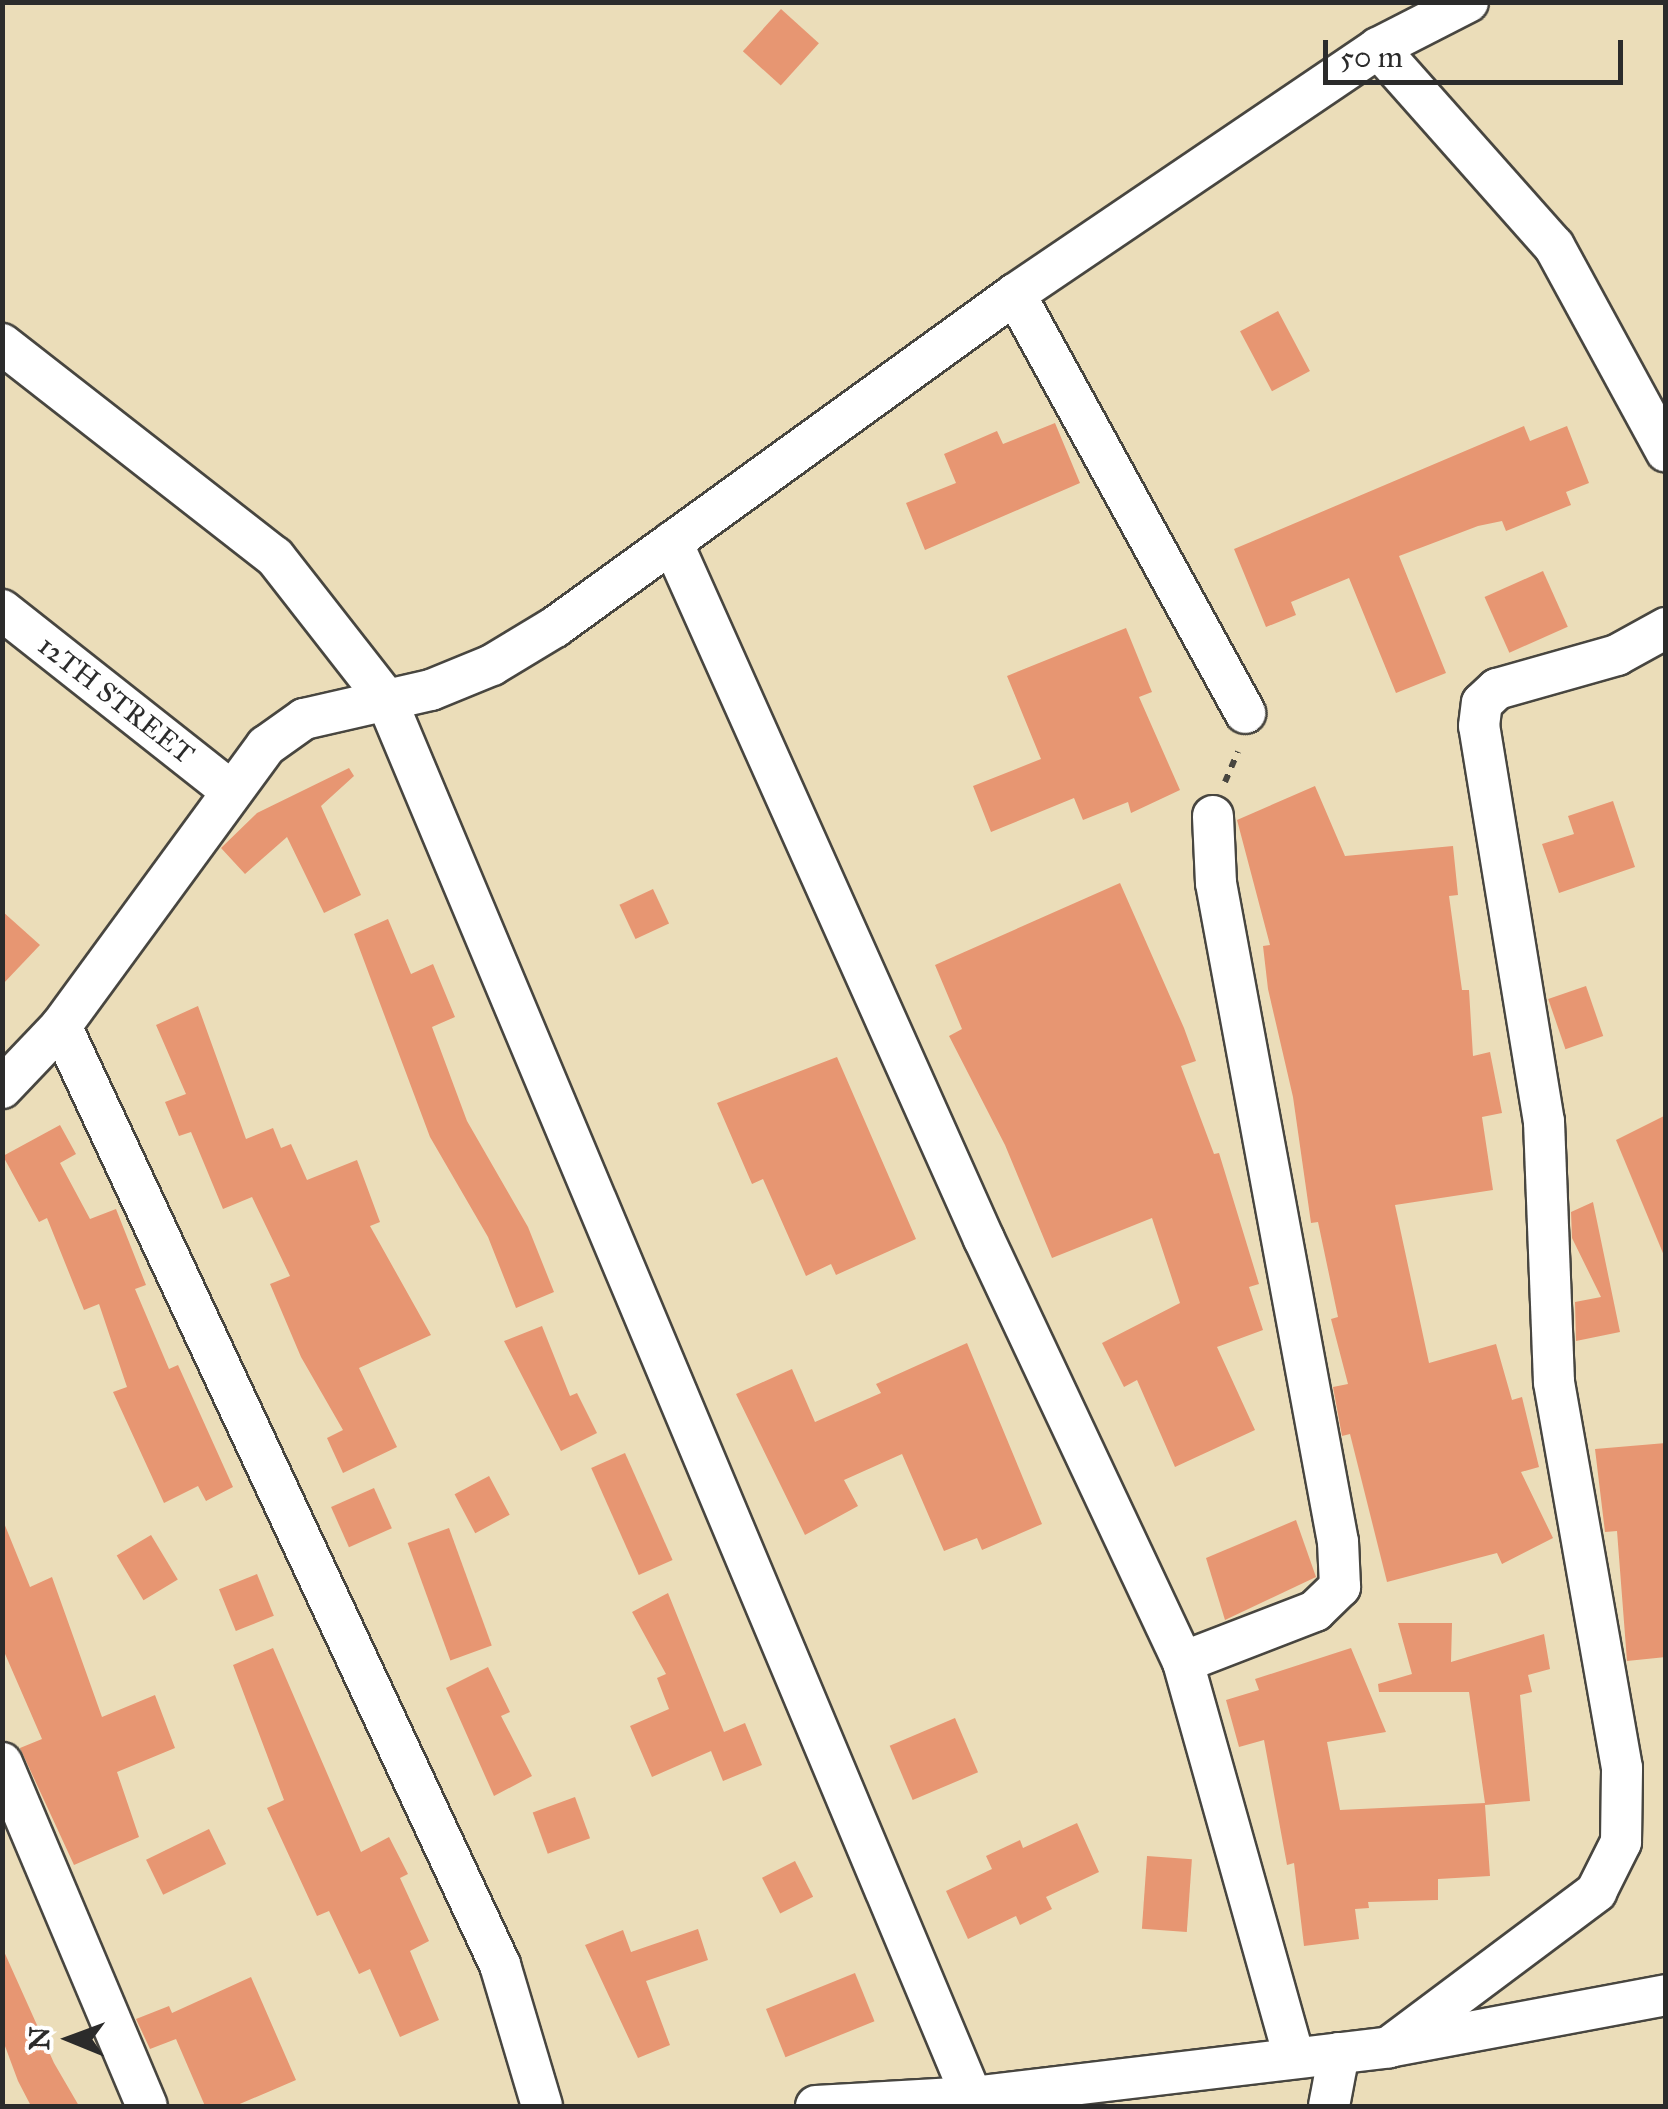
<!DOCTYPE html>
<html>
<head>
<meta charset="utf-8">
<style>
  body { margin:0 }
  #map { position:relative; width:1668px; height:2109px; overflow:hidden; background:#ebddb9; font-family:"IM FELL Great Primer",serif }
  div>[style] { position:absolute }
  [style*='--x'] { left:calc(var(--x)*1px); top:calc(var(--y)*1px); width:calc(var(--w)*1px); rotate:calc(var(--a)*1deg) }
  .building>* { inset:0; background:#e79672; transform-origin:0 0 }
  .path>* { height:6px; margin-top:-3px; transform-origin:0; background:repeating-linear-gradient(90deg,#484640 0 8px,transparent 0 16px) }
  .roads { filter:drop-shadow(2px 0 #484640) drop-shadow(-2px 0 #484640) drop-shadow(0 2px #484640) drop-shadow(0 -2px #484640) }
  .minor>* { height:40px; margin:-20px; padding:0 20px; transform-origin:20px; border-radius:20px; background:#fff }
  span { translate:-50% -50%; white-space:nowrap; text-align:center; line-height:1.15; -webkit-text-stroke:8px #fff; paint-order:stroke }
  .street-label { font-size:28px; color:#2b2b2b }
  .frame { position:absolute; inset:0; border:5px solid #2b2b2b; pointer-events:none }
  .north { position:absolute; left:20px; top:1989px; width:100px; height:100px; -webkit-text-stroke:8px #fff; paint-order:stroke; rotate:271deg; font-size:28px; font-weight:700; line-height:40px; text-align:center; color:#2b2b2b }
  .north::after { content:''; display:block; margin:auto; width:35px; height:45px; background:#2b2b2b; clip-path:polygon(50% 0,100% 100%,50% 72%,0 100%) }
  .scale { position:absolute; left:1323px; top:40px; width:300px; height:45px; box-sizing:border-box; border:5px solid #2b2b2b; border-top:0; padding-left:12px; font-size:30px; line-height:35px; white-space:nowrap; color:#2b2b2b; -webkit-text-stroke:8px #fff; paint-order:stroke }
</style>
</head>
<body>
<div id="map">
  <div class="building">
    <div style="left:781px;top:9px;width:51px;height:57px;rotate:42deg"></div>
    <div style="left:1278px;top:311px;width:68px;height:43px;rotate:62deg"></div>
    <div style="clip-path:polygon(1055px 423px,1080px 483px,925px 550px,906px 503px,956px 483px,944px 454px,997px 431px,1003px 444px)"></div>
    <div style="clip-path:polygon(1524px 426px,1530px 441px,1567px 426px,1589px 483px,1566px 492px,1571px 505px,1506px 531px,1502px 521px,1478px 526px,1399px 556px,1446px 673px,1396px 693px,1349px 578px,1291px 602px,1296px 615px,1266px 627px,1234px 549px)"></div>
    <div style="left:1543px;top:571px;width:61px;height:64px;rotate:66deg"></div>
    <div style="clip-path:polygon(1126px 628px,1152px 692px,1139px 697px,1180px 790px,1131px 813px,1128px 802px,1083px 820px,1074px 798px,991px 832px,973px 786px,1041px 759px,1007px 676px)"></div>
    <div style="clip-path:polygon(349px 768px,354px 776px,321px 806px,361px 895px,324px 913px,287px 837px,245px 874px,221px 848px,257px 813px)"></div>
    <div style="clip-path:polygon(1315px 786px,1345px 856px,1453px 846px,1458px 895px,1449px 896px,1462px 990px,1469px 990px,1473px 1056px,1490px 1052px,1502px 1113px,1482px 1117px,1493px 1190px,1395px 1205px,1429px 1363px,1496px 1344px,1512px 1400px,1522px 1397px,1539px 1467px,1521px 1472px,1553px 1538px,1502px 1564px,1497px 1553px,1387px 1582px,1350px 1434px,1342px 1436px,1333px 1387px,1348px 1384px,1331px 1319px,1338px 1317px,1318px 1222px,1311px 1223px,1293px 1097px,1268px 989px,1263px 946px,1270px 945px,1237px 820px)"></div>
    <div style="clip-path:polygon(1613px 801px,1635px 867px,1559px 893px,1542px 844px,1574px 834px,1568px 816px)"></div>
    <div style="clip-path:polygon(1120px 883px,1184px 1028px,1196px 1061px,1181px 1066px,1214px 1154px,1219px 1153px,1259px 1284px,1249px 1287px,1263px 1330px,1217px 1347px,1255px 1430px,1175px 1467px,1137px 1380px,1124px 1387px,1102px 1343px,1180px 1303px,1152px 1218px,1052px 1258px,1005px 1145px,949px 1036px,962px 1029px,935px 965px)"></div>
    <div style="left:653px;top:889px;width:38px;height:37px;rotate:65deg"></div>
    <div style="clip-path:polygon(2px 911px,40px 945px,2px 985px)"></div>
    <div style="clip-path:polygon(388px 919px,411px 974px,433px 964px,455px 1017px,432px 1027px,467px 1121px,528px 1227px,554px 1292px,516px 1308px,488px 1237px,430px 1137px,354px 934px)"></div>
    <div style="left:1586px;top:986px;width:53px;height:40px;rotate:71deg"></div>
    <div style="clip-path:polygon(198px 1006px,246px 1139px,273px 1128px,281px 1148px,291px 1144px,307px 1180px,357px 1160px,380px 1222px,370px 1226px,431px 1335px,359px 1368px,397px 1447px,343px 1473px,327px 1438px,343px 1430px,301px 1357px,270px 1284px,290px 1276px,252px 1197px,223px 1209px,191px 1132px,179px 1136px,165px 1102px,186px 1094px,156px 1025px)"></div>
    <div style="clip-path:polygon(837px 1057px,916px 1239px,836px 1275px,831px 1264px,806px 1276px,763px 1179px,752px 1184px,717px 1103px)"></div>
    <div style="clip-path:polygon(1666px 1115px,1666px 1258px,1665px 1258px,1616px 1140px)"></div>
    <div style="clip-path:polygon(60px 1125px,76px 1154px,60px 1163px,90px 1219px,116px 1209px,146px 1285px,135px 1289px,169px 1369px,178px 1365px,233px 1487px,206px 1501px,198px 1486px,164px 1503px,113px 1392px,127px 1387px,99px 1304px,84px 1310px,47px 1218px,39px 1222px,3px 1156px)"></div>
    <div style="clip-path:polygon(1593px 1202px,1620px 1332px,1576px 1341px,1575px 1302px,1601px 1297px,1572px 1238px,1571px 1212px)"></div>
    <div style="clip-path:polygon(542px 1326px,570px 1396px,577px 1393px,597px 1433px,561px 1451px,504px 1341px)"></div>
    <div style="clip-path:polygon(967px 1343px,1042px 1524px,982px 1550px,977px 1538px,944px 1551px,902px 1454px,844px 1480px,858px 1506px,805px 1535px,736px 1394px,792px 1369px,815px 1422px,881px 1393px,876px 1384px)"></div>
    <div style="clip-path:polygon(1666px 1443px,1666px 1657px,1627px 1661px,1617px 1531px,1605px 1532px,1595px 1449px)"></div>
    <div style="left:625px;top:1453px;width:117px;height:37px;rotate:66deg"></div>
    <div style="left:489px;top:1476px;width:44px;height:39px;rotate:62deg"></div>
    <div style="left:374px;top:1488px;width:44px;height:47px;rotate:66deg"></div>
    <div style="clip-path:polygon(1296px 1520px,1316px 1577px,1225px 1620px,1206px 1558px)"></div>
    <div style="clip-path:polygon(4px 1523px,30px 1587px,52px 1577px,102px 1717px,155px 1695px,175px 1748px,117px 1772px,139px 1837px,74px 1865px,20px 1748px,42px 1739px,2px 1647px)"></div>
    <div style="left:449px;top:1528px;width:125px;height:44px;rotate:70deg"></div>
    <div style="left:151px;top:1535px;width:52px;height:40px;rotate:59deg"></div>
    <div style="left:257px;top:1574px;width:45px;height:41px;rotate:68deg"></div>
    <div style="clip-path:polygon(668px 1593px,724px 1732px,745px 1723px,762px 1765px,723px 1781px,711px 1751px,652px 1777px,630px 1726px,669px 1709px,657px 1678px,666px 1674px,632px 1612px)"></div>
    <div style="clip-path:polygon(1398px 1623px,1452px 1623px,1451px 1662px,1544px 1634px,1550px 1669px,1528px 1675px,1532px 1692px,1520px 1695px,1530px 1801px,1485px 1805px,1490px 1876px,1438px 1879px,1438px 1900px,1368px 1902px,1369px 1908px,1355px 1909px,1359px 1939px,1304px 1946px,1294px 1863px,1287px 1865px,1264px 1740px,1239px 1747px,1226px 1700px,1259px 1690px,1255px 1679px,1351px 1648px,1386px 1732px,1327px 1742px,1340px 1810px,1485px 1803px,1469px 1692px,1379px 1692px,1378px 1684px,1412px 1674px)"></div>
    <div style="clip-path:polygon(273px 1648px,361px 1852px,389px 1837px,408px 1874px,400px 1878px,429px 1941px,410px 1951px,439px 2020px,400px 2037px,370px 1969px,359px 1974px,329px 1911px,317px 1916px,267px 1808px,284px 1800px,233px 1665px)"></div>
    <div style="clip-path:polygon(488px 1667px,510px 1712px,501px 1716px,532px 1776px,494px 1796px,446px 1688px)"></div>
    <div style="left:955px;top:1718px;width:59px;height:71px;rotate:67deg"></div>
    <div style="left:575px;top:1797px;width:44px;height:45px;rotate:70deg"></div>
    <div style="clip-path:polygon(1077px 1823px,1099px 1872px,1046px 1897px,1052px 1909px,1020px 1925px,1016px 1916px,968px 1939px,946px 1891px,992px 1869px,986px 1856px,1020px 1840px,1023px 1848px)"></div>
    <div style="left:209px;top:1829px;width:39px;height:70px;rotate:64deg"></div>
    <div style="left:1147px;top:1856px;width:45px;height:73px;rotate:4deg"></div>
    <div style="left:795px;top:1861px;width:40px;height:37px;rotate:63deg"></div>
    <div style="clip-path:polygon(698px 1929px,708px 1960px,646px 1981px,670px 2045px,638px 2058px,585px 1945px,623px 1930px,631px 1952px)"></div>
    <div style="clip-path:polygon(2px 1947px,54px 2063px,79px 2106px,31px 2106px,18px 2081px,2px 2038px)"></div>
    <div style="left:855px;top:1973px;width:52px;height:96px;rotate:68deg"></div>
    <div style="clip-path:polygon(251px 1977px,296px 2080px,235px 2106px,205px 2106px,176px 2039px,150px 2049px,136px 2019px,169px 2006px,172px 2013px)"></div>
  </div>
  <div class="path">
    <div style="--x:1225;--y:782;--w:33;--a:-67"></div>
  </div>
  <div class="roads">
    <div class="minor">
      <div style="--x:1378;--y:48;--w:265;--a:48.4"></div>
      <div style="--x:1554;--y:246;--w:234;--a:61.4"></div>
      <div style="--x:1015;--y:294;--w:478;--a:61.2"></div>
      <div style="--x:2;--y:344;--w:346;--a:38"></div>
      <div style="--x:275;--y:557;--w:180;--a:52"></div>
      <div style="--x:386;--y:699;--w:1516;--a:67.26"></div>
      <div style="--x:972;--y:2097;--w:9;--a:103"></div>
      <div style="--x:672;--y:542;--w:764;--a:65.89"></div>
      <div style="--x:984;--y:1239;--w:467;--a:64.8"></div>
      <div style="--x:1183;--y:1662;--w:411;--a:74.3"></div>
      <div style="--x:2;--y:610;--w:290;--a:38.3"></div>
      <div style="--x:61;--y:1026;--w:1037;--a:64.94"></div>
      <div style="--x:500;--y:1965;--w:147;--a:73.4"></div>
      <div style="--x:2;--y:1088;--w:86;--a:-46.4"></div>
      <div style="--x:61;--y:1026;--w:347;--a:-53.8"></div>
      <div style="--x:266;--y:746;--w:47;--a:-35.4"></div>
      <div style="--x:304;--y:719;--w:130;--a:-12.9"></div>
      <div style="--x:431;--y:690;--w:66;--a:-22.3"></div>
      <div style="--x:492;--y:665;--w:74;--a:-31.1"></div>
      <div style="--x:555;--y:627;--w:568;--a:-35.9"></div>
      <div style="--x:1015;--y:294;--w:439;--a:-34.1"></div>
      <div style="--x:1378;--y:48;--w:101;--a:-27.1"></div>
      <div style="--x:1183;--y:1662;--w:142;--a:-21.1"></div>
      <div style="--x:1315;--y:1611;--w:35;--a:-44"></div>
      <div style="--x:1340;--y:1587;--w:45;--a:-92.5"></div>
      <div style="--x:1338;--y:1542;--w:670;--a:-100.49"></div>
      <div style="--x:1216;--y:883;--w:67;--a:-92.6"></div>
      <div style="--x:2;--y:1763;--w:372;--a:67.1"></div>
      <div style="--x:1389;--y:2047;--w:259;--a:-36.8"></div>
      <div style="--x:1596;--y:1892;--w:56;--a:-63.4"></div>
      <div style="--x:1621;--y:1842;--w:74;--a:-89.2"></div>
      <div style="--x:1622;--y:1768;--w:392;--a:-100"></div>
      <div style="--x:1554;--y:1382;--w:260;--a:-92.2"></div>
      <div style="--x:1544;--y:1122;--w:401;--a:-99.3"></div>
      <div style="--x:1479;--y:726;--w:23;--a:-83"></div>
      <div style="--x:1482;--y:703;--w:21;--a:-43"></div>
      <div style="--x:1497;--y:689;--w:125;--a:-15.8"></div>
      <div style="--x:1617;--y:655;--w:56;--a:-28.9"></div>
      <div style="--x:816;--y:2106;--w:156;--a:-3.3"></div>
      <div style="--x:972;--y:2097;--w:420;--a:-6.8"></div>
      <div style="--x:1389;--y:2047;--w:282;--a:-10.6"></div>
      <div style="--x:1329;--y:2106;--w:54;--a:-79.3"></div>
    </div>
  </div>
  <div class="street-label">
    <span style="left:116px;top:700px;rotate:38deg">12TH STREET</span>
  </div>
  <div class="frame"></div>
  <div class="north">N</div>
  <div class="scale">50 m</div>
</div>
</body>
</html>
